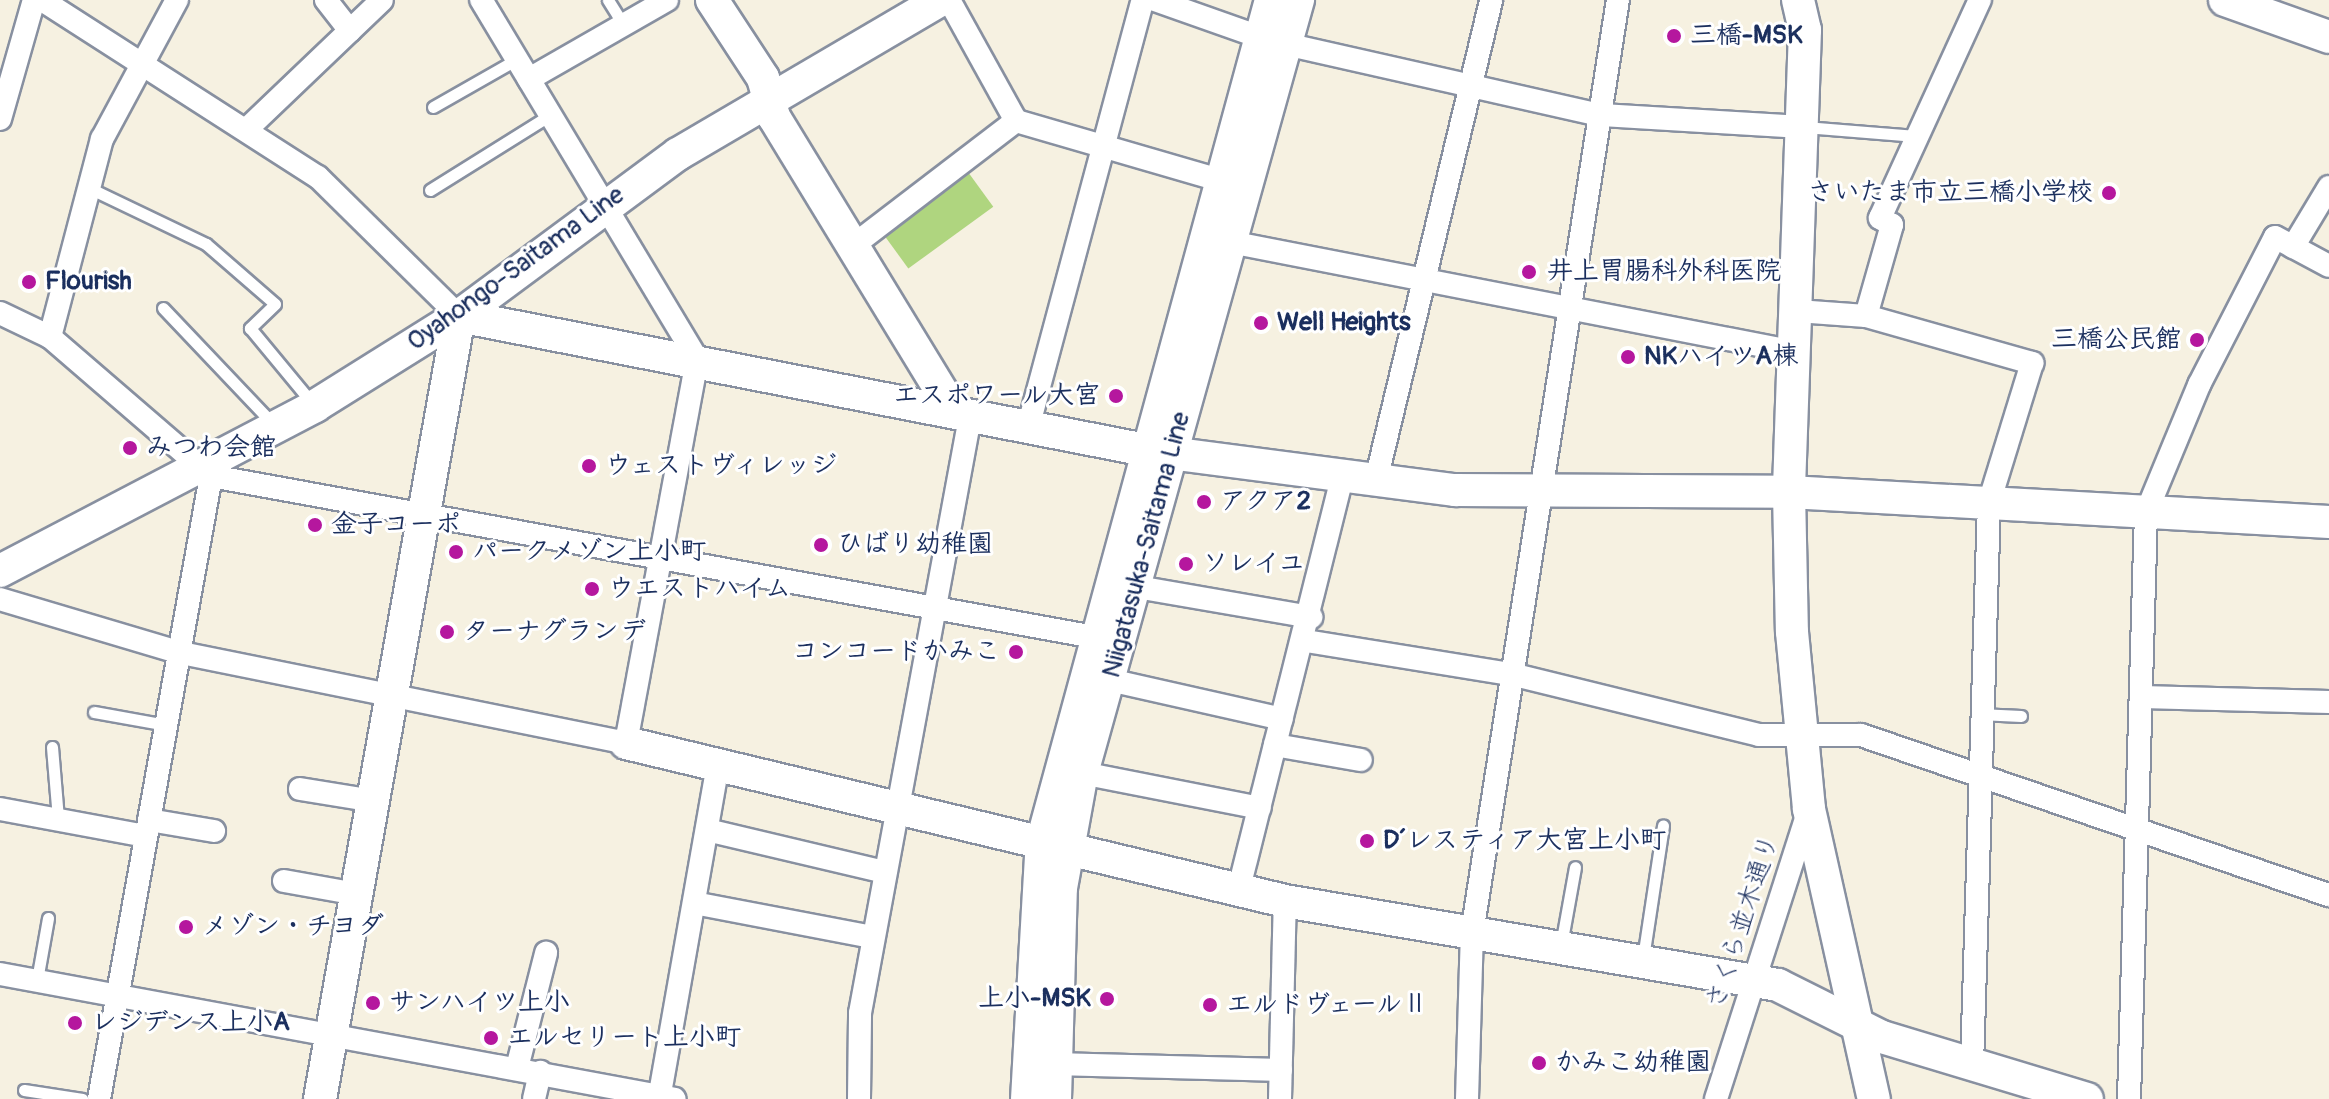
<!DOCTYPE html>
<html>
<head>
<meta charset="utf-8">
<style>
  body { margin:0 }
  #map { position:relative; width:2329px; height:1099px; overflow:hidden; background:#f6f1e1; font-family:Pangolin,"Klee One",sans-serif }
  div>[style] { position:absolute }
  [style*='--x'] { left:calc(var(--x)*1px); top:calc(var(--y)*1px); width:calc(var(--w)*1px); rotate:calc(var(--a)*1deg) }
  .green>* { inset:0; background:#afd57f; transform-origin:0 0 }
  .roads { filter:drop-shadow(2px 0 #8890a0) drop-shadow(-2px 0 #8890a0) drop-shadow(0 2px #8890a0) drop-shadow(0 -2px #8890a0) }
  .lane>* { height:11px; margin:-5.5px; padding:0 5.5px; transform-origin:5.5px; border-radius:5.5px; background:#fff }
  .street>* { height:22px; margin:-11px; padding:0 11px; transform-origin:11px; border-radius:11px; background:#fff }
  .secondary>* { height:32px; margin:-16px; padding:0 16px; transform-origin:16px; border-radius:16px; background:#fff }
  .dots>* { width:22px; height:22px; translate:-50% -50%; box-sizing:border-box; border:4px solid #fff; border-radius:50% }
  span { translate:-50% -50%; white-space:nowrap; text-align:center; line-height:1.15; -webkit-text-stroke:6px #fff; paint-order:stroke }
  .poi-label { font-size:26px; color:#1b2f5e; font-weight:700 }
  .left { translate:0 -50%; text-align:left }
  .right { translate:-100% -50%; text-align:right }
  .street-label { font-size:26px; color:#1b2f5e }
</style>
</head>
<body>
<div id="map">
  <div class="green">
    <div style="left:968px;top:172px;width:43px;height:105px;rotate:54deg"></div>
  </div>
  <div class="roads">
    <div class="lane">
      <div style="--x:608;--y:0;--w:26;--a:58"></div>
      <div style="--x:433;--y:107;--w:97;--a:-29.7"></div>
      <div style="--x:1804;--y:127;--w:113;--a:4.6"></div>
      <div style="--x:87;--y:187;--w:132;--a:25.6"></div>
      <div style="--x:206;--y:244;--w:91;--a:41"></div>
      <div style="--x:275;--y:304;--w:35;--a:136"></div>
      <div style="--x:250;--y:328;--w:97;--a:50.4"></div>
      <div style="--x:430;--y:190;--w:142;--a:-32"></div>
      <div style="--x:163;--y:308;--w:160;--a:46.5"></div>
      <div style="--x:94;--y:712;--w:73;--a:10.2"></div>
      <div style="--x:1979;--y:714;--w:42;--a:2.7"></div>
      <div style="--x:52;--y:747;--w:72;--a:85.2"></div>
      <div style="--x:1561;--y:945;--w:79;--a:-79.8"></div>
      <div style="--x:1643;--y:958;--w:134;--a:-81.4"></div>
      <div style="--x:37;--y:980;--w:63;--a:-79.9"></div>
      <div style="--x:24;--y:1090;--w:59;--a:8.8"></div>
    </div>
    <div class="street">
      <div style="--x:42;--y:0;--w:328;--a:32.7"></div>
      <div style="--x:318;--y:177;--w:198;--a:44.6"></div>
      <div style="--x:326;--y:0;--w:39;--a:52"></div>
      <div style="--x:949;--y:0;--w:138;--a:61"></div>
      <div style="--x:1016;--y:121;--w:211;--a:16.2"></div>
      <div style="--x:1155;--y:0;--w:111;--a:19.4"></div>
      <div style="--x:1285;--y:44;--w:323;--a:12.7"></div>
      <div style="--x:1600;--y:115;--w:204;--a:3.4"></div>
      <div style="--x:529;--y:79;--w:159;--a:-29.8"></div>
      <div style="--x:0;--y:119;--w:124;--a:-74.1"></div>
      <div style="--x:248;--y:128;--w:185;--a:-43.7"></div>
      <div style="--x:1230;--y:242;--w:576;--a:11.02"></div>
      <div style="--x:855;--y:244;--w:203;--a:-37.4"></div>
      <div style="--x:2293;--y:247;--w:70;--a:-59"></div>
      <div style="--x:1797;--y:311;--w:69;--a:4.1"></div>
      <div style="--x:1866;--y:316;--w:173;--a:15.8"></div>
      <div style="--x:2032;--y:363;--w:146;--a:107.1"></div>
      <div style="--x:1989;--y:503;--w:562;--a:91.73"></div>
      <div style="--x:0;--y:313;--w:55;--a:25.6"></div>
      <div style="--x:50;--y:337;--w:213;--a:40.8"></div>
      <div style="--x:211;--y:476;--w:898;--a:10.33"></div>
      <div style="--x:1866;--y:316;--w:95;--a:-74.1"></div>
      <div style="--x:1892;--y:225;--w:14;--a:-150"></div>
      <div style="--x:1880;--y:218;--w:240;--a:-65.4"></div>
      <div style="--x:50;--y:337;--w:205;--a:-75.3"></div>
      <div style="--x:102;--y:139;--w:158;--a:-61.7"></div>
      <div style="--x:1029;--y:424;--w:439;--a:-75"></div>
      <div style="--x:1376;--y:480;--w:494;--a:-76.5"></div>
      <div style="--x:1137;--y:587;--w:177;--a:9.8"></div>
      <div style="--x:0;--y:599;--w:189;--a:16.6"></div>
      <div style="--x:181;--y:653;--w:454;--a:11.4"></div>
      <div style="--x:626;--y:743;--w:391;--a:-79.5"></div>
      <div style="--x:697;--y:359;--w:419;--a:-121"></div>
      <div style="--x:1306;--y:641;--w:212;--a:9.2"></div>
      <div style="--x:1515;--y:675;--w:251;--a:13.8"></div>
      <div style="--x:1759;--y:735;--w:102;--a:0"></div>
      <div style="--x:1861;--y:735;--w:495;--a:18.9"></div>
      <div style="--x:1109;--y:680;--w:177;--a:12.7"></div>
      <div style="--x:2142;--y:697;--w:187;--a:1.5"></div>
      <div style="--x:1275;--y:745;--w:87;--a:9.9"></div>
      <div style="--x:1082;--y:773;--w:181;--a:11.1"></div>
      <div style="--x:300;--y:789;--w:75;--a:9.2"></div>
      <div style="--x:0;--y:809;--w:148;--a:10.5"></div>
      <div style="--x:149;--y:820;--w:66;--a:9.6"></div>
      <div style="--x:707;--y:830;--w:182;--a:13.3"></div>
      <div style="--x:284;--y:881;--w:74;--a:10.1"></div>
      <div style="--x:1239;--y:888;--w:426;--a:-75.9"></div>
      <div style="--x:694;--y:903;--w:182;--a:10.8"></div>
      <div style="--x:0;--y:974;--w:686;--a:10.49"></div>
      <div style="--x:1056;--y:1064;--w:225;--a:1.5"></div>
      <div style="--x:517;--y:1068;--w:119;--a:-75.8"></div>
      <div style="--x:99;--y:1099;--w:633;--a:-79.81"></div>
      <div style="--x:534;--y:1099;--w:28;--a:-77"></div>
      <div style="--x:659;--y:1099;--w:340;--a:-80"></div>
      <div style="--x:859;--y:1099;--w:86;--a:-89.3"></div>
      <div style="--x:860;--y:1013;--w:611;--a:-79.54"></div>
      <div style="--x:1280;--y:1099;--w:198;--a:-88.6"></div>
      <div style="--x:1467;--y:1099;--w:166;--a:-88.3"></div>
      <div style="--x:1472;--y:933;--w:944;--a:-81.11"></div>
      <div style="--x:1716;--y:1099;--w:304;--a:-72.2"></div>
      <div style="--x:2129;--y:1099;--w:586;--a:-88.34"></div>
      <div style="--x:2146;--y:513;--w:139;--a:-67.5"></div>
      <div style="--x:2199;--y:385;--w:166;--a:-62.8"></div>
      <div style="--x:2275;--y:237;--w:61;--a:28.2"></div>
    </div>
    <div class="secondary">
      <div style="--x:712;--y:0;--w:93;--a:56.8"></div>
      <div style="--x:763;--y:78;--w:41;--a:74.2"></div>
      <div style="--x:774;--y:117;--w:342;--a:58.6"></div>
      <div style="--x:1798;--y:0;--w:31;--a:77"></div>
      <div style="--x:1805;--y:30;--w:462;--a:92"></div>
      <div style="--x:1789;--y:492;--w:140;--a:88.8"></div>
      <div style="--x:1792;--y:632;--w:178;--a:84.5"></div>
      <div style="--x:1809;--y:809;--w:297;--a:77.4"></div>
      <div style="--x:2225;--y:0;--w:110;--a:19.6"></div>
      <div style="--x:0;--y:571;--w:356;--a:-27.6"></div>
      <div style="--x:315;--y:406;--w:170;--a:-32"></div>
      <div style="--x:459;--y:316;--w:272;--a:-36.5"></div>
      <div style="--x:678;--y:154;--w:305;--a:-30.4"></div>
      <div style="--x:626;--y:743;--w:678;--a:13.48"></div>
      <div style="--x:1285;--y:901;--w:500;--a:9.67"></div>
      <div style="--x:1778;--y:985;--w:116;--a:26.6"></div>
      <div style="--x:1882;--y:1037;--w:214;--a:16.8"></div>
      <div style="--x:320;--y:1099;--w:795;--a:-79.93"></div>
      <div style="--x:459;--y:316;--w:700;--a:11.04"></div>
      <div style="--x:1146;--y:450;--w:312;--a:7.4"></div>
      <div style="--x:1455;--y:490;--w:334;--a:0.3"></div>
      <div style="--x:1789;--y:492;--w:541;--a:3.18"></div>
      <div style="--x:1027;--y:1099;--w:257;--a:-86.7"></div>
      <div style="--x:1042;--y:842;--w:873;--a:-74.79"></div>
      <div style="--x:1055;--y:1099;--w:211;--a:-88.4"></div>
      <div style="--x:1061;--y:888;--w:117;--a:-79.7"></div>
      <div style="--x:1082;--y:773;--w:803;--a:-74.39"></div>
    </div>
  </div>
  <div class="dots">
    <div style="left:1674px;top:36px;background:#b5179e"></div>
    <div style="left:2109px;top:193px;background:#b5179e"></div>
    <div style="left:1529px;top:272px;background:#b5179e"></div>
    <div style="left:29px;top:282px;background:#b5179e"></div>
    <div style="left:1261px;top:323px;background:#b5179e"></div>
    <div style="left:2197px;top:340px;background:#b5179e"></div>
    <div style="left:1628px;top:357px;background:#b5179e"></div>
    <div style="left:1116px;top:396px;background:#b5179e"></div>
    <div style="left:130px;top:448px;background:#b5179e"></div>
    <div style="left:589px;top:466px;background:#b5179e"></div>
    <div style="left:1204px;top:502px;background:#b5179e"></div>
    <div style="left:315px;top:525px;background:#b5179e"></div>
    <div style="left:821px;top:545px;background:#b5179e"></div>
    <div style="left:456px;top:552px;background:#b5179e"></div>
    <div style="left:1186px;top:564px;background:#b5179e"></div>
    <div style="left:592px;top:589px;background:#b5179e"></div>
    <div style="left:447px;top:632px;background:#b5179e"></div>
    <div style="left:1016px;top:652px;background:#b5179e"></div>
    <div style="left:1367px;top:841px;background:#b5179e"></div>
    <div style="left:186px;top:927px;background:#b5179e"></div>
    <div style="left:1107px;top:999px;background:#b5179e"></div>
    <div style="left:373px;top:1003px;background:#b5179e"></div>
    <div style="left:1210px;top:1005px;background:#b5179e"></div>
    <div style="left:75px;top:1023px;background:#b5179e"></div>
    <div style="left:491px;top:1038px;background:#b5179e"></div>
    <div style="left:1539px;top:1063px;background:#b5179e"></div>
  </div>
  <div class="poi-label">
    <span class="left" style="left:1690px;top:36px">三橋-MSK</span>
    <span class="right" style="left:2093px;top:193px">さいたま市立三橋小学校</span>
    <span class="left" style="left:1547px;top:272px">井上胃腸科外科医院</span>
    <span class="left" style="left:45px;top:282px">Flourish</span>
    <span class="left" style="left:1277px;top:323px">Well Heights</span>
    <span class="right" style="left:2181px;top:340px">三橋公民館</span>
    <span class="left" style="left:1644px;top:357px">NKハイツA棟</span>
    <span class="right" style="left:1100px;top:396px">エスポワール大宮</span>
    <span class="left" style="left:146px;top:448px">みつわ会館</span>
    <span class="left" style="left:605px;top:466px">ウェストヴィレッジ</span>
    <span class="left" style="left:1220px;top:502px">アクア2</span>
    <span class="left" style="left:331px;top:525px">金子コーポ</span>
    <span class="left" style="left:837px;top:545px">ひばり幼稚園</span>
    <span class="left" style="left:472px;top:552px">パークメゾン上小町</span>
    <span class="left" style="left:1202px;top:564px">ソレイユ</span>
    <span class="left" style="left:608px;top:589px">ウエストハイム</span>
    <span class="left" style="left:463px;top:632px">ターナグランデ</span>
    <span class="right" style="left:1000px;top:652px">コンコードかみこ</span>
    <span class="left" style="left:1383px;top:841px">D´レスティア大宮上小町</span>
    <span class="left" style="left:202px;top:927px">メゾン・チヨダ</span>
    <span class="right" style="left:1091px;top:999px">上小-MSK</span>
    <span class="left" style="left:389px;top:1003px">サンハイツ上小</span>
    <span class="left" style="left:1226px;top:1005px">エルドヴェールⅡ</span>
    <span class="left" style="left:91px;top:1023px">レジデンス上小A</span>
    <span class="left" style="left:507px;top:1038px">エルセリート上小町</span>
    <span class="left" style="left:1555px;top:1063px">かみこ幼稚園</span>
  </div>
  <div class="street-label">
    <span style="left:516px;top:269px;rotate:-36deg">Oyahongo-Saitama Line</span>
    <span style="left:1147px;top:545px;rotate:-75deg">Niigatasuka-Saitama Line</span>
    <span style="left:1743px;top:922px;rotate:-72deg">さくら並木通り</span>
  </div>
</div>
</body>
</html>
